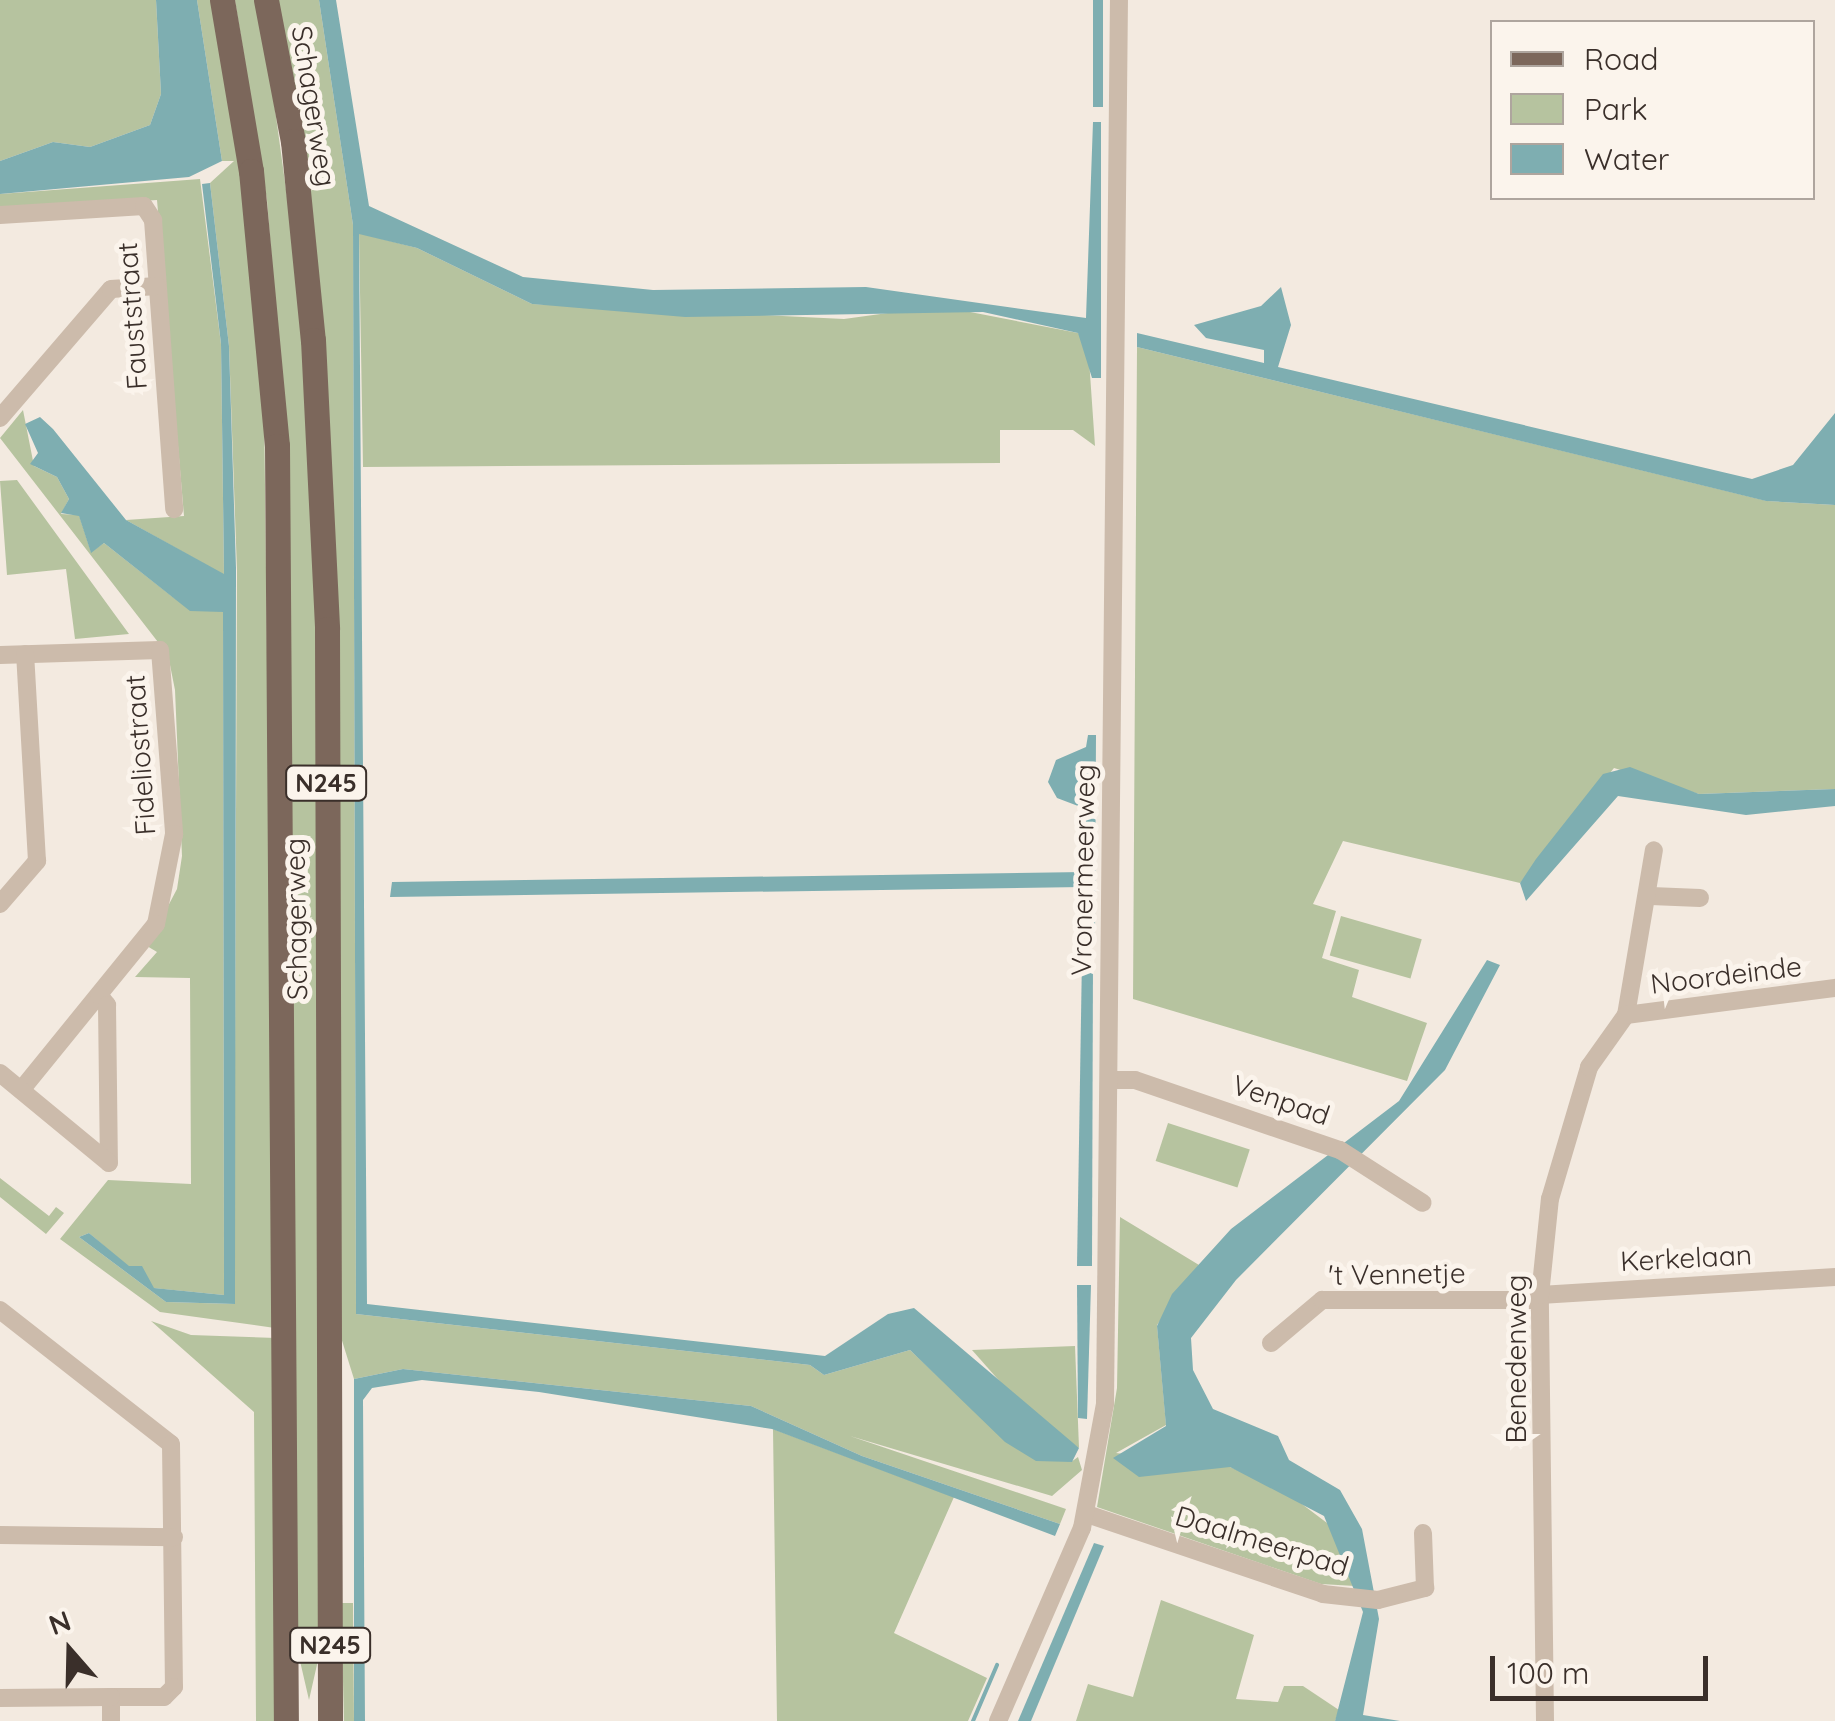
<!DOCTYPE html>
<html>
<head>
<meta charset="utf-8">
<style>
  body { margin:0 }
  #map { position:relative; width:1835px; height:1721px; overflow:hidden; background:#f3eae0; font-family:Quicksand,sans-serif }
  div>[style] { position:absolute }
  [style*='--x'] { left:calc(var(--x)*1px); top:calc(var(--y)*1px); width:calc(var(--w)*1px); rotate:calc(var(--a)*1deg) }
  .green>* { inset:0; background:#b6c39f; transform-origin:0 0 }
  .water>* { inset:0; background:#7eaeb1; transform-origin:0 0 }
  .stream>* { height:4px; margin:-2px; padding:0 2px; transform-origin:2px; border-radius:2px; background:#7eaeb1 }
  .street>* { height:18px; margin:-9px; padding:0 9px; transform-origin:9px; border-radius:9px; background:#ccbbab }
  .primary>* { height:25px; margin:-12.5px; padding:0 12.5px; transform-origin:12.5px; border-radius:12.5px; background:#7c675b }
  span { translate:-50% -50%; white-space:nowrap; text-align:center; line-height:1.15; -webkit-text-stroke:10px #fbf4ec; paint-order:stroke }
  .shield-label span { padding:2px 8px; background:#fbf4ec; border:2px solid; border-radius:8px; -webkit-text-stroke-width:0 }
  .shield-label { font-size:25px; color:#3a2f2a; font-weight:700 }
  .street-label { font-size:28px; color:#3a2f2a }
  .legend { position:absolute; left:1490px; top:20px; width:325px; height:180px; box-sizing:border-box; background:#fbf4ec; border:2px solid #aea59e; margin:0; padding:12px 18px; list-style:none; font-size:30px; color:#3a2f2a }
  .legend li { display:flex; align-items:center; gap:20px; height:50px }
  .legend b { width:50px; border:2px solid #aea59e }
  .north { position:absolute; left:20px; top:1601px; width:100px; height:100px; -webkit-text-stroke:8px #fbf4ec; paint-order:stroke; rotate:340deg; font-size:28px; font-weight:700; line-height:40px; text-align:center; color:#3a2f2a }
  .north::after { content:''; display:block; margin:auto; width:35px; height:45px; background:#3a2f2a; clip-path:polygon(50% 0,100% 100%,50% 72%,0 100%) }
  .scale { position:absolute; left:1490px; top:1656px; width:218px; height:45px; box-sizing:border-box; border:5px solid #3a2f2a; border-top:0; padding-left:12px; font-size:30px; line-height:35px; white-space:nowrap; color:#3a2f2a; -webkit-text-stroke:8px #fbf4ec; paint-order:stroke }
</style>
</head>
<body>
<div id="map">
  <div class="green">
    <div style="clip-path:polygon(0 0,156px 0,161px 94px,150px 125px,90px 147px,53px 142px,0 161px)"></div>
    <div style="clip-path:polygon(197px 0,213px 0,244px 185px,264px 401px,275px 1328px,160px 1312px,60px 1239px,108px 1180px,191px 1184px,190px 978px,135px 977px,157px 952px,147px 946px,177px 889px,182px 856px,175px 690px,168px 655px,0 438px,23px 410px,34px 466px,57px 477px,69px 499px,61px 514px,79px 515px,91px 552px,104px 543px,174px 598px,223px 612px,224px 1295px,153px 1288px,89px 1233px,79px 1237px,166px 1302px,234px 1304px,237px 571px,229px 346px,210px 183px,234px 161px,222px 161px)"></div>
    <div style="clip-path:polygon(235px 0,260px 0,305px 328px,319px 715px,321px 1647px,309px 1700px,294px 1635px,287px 456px,267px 200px)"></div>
    <div style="clip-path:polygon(278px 0,319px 0,353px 225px,356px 1314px,810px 1365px,824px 1375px,910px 1350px,964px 1401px,1071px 1462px,1078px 1457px,1082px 1470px,1052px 1496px,850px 1436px,1066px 1509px,1060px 1524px,862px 1456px,751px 1406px,403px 1369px,354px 1379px,339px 1331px,336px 611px)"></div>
    <div style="clip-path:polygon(200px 179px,221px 344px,224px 575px,126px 520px,184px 516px,157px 200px,0 210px,0 194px)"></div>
    <div style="clip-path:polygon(359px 233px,417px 248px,532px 304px,844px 319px,939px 306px,1078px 333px,1088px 345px,1095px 446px,1073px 430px,1000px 430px,1000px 463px,363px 467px)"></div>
    <div style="clip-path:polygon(1137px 347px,1767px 501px,1835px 505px,1835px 789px,1699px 794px,1614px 768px,1520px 883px,1343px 841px,1313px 904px,1336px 911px,1322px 958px,1359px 970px,1352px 997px,1427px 1023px,1407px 1081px,1133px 999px)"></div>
    <div style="clip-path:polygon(17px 480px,129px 634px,75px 639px,66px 569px,7px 575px,0 481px)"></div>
    <div style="left:1341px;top:916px;width:84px;height:41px;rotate:16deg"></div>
    <div style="left:1168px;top:1123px;width:86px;height:40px;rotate:18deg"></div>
    <div style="clip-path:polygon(0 1178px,49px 1216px,56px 1207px,64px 1213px,46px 1234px,0 1197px)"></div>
    <div style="clip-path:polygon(1120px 1217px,1199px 1265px,1157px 1325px,1166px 1425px,1116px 1453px,1230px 1467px,1282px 1489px,1335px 1529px,1355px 1586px,1321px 1584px,1097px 1507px,1117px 1388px)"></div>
    <div style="clip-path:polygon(151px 1321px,191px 1335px,276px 1338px,274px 1721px,256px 1721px,254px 1412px)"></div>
    <div style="clip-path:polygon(1075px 1346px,1079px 1448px,1026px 1411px,972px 1350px)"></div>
    <div style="clip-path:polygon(773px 1429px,954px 1497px,894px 1633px,987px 1678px,968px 1721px,777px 1721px)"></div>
    <div style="clip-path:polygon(1161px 1600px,1254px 1635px,1236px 1699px,1278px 1702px,1284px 1686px,1303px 1686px,1339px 1710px,1335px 1721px,1076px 1721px,1088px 1684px,1133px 1697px)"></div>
    <div style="clip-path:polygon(341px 1603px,353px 1603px,354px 1721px,344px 1721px)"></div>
  </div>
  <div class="water">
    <div style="clip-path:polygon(156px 0,197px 0,222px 161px,189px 177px,0 194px,0 161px,53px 142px,90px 147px,150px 125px,161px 94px)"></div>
    <div style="clip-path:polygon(319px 0,336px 0,369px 206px,523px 277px,653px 290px,866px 287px,1086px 318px,1093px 122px,1101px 122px,1101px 378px,1092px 378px,1078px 333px,983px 312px,685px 317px,532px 304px,417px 248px,359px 234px,367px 1304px,825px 1356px,888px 1314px,914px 1308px,1079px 1448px,1072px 1462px,1036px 1461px,1005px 1442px,910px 1350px,824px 1375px,810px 1365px,356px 1314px,353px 225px)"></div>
    <div style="left:1093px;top:0;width:10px;height:107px"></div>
    <div style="clip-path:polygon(210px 183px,229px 346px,236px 568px,235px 1304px,166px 1302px,79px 1237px,89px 1233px,129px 1266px,142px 1266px,154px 1288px,224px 1295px,223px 612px,190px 611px,104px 543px,91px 553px,79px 516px,61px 513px,69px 499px,57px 477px,30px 464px,38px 453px,25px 424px,40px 417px,53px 429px,126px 520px,224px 574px,221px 344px,202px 184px)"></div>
    <div style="clip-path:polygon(1281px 287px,1291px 325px,1278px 367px,1752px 479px,1793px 465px,1835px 413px,1835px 505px,1766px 501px,1137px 347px,1137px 333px,1264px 363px,1264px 350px,1206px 338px,1194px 325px,1261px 306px)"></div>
    <div style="clip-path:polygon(1088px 735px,1096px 735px,1095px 938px,1082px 937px,1083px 887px,390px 897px,392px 882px,1084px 872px,1086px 809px,1057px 798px,1048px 782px,1056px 760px,1086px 747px)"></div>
    <div style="clip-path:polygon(1630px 767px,1699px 794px,1835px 789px,1835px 806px,1746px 815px,1618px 796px,1526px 901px,1520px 883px,1536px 859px,1603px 774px)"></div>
    <div style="clip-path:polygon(1082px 956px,1093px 956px,1092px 1266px,1077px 1266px)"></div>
    <div style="clip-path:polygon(1487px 960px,1500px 965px,1445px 1070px,1236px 1280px,1191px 1338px,1193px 1370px,1213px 1409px,1278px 1436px,1289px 1460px,1340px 1490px,1362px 1529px,1379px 1619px,1363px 1715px,1400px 1721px,1335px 1721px,1363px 1612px,1324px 1516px,1230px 1467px,1139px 1477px,1113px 1458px,1166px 1426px,1157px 1326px,1172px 1294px,1231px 1229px,1399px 1101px)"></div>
    <div style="clip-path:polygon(1077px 1285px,1091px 1285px,1087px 1419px,1078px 1418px)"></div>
    <div style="clip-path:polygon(403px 1369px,751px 1406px,862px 1456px,1060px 1524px,1055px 1536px,772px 1429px,539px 1392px,422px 1380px,372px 1388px,363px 1400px,365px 1721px,354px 1721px,354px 1379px)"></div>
    <div style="clip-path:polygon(1094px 1543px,1104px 1546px,1031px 1721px,1018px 1721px)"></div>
  </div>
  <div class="stream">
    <div style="--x:973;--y:1721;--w:61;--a:-66.8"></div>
  </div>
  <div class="street">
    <div style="--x:0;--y:215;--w:144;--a:-3.6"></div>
    <div style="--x:144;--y:206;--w:17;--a:57"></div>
    <div style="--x:153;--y:220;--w:290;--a:85.8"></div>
    <div style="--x:0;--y:418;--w:170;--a:-49.3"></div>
    <div style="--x:111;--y:289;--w:46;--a:-3.7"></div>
    <div style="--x:0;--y:655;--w:160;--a:-1.8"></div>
    <div style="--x:160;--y:650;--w:185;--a:85.6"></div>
    <div style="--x:174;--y:834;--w:92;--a:101.3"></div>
    <div style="--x:156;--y:924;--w:214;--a:129.1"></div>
    <div style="--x:1651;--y:896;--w:49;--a:2.3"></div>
    <div style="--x:0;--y:904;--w:57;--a:-49.3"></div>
    <div style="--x:37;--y:861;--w:207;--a:-93.3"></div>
    <div style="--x:99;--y:995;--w:13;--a:51"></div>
    <div style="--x:107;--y:1005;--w:158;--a:89.3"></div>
    <div style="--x:1626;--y:1015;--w:167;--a:-80.4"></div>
    <div style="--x:0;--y:1073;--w:141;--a:39.5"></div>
    <div style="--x:1110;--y:1080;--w:25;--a:0"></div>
    <div style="--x:1135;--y:1080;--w:217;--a:18.9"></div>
    <div style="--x:1340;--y:1150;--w:98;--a:32.6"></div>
    <div style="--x:1540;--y:1295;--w:296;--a:-3.5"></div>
    <div style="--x:0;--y:1310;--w:217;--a:38.1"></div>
    <div style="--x:171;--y:1444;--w:243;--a:89.3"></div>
    <div style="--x:174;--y:1687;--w:14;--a:135"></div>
    <div style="--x:164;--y:1697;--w:53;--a:180"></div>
    <div style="--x:111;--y:1697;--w:24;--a:90"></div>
    <div style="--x:1271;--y:1343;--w:67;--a:-40.1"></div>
    <div style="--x:1322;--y:1300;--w:218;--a:0"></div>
    <div style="--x:1087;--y:1514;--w:249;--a:18.7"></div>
    <div style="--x:1323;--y:1594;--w:55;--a:6.2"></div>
    <div style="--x:1378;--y:1600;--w:49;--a:-14.3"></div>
    <div style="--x:1425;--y:1588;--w:55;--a:-92.1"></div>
    <div style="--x:0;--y:1535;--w:174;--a:0.7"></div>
    <div style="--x:0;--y:1698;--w:111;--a:-0.5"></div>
    <div style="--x:998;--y:1721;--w:210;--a:-66.5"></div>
    <div style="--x:1082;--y:1528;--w:126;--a:-79.5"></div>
    <div style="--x:1105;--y:1404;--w:1404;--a:-89.43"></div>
    <div style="--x:1545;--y:1721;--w:426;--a:-90.7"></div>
    <div style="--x:1540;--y:1295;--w:97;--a:-84.1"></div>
    <div style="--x:1550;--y:1199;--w:138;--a:-73.5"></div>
    <div style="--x:1589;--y:1067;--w:64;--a:-54.6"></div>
    <div style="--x:1626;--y:1015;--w:211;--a:-7.4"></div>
  </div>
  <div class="primary">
    <div style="--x:222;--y:0;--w:173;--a:80.4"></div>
    <div style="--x:251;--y:171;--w:276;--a:84.6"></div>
    <div style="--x:277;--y:446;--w:1275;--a:89.6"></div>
    <div style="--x:266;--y:0;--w:144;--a:79.2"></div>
    <div style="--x:293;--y:141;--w:200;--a:84.3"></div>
    <div style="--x:313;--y:340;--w:289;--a:87.2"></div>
    <div style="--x:327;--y:629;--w:1092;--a:89.84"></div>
  </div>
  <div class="shield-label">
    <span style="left:326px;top:783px">N245</span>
    <span style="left:330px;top:1645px">N245</span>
  </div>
  <div class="street-label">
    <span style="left:314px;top:106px;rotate:81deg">Schagerweg</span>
    <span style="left:132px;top:316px;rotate:-94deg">Fauststraat</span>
    <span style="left:140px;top:755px;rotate:-94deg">Fideliostraat</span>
    <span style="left:1083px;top:870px;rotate:-89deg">Vronermeerweg</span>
    <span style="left:296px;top:919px;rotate:-91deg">Schagerweg</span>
    <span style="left:1726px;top:975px;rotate:-7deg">Noordeinde</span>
    <span style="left:1281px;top:1100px;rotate:19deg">Venpad</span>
    <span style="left:1686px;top:1258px;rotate:-3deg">Kerkelaan</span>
    <span style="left:1397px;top:1274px;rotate:-1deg">'t Vennetje</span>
    <span style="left:1516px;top:1359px;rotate:-90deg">Benedenweg</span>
    <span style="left:1262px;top:1541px;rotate:17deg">Daalmeerpad</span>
  </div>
  <ul class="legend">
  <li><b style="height:12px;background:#7c675b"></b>Road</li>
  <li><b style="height:28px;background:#b6c39f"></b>Park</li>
  <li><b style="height:28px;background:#7eaeb1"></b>Water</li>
  </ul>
  <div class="north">N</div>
  <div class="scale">100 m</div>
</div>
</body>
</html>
